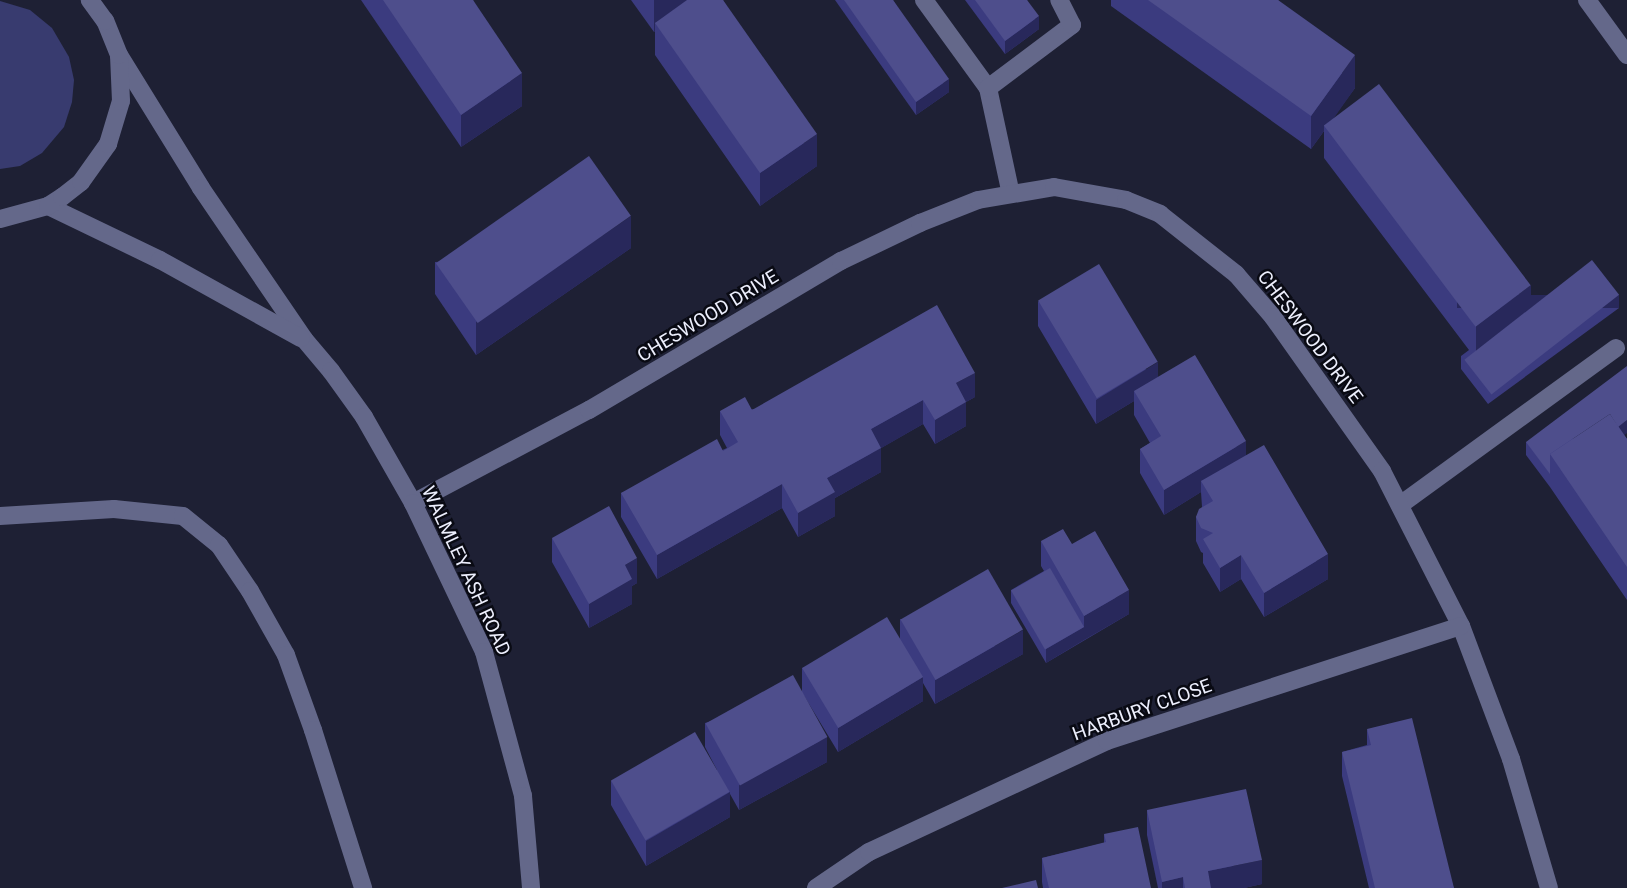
<!DOCTYPE html>
<html>
<head>
<meta charset="utf-8">
<style>
  body { margin:0 }
  #map { position:relative; width:1627px; height:888px; overflow:hidden; background:#1e2034; font-family:Roboto,sans-serif }
  div>[style] { position:absolute }
  [style*='--x'] { left:calc(var(--x)*1px); top:calc(var(--y)*1px); width:calc(var(--w)*1px); rotate:calc(var(--a)*1deg) }
  .green>* { inset:0; background:#383b6f }
  .service>* { height:18px; margin:-9px; padding:0 9px; transform-origin:9px; border-radius:9px; background:#64688a }
  .minor>* { height:18px; margin:-9px; padding:0 9px; transform-origin:9px; border-radius:9px; background:#64688a }
  .tertiary>* { height:18px; margin:-9px; padding:0 9px; transform-origin:9px; border-radius:9px; background:#64688a }
  .wall>* { inset:0; background:#3b3b7f }
  .shaded-wall>* { inset:0; background:#28285b; transform-origin:0 0 }
  .building>* { inset:0; background:#4e4e8c; transform-origin:0 0 }
  span { translate:-50% -50%; white-space:nowrap; text-align:center; line-height:1.15; -webkit-text-stroke:5px #090a13; paint-order:stroke }
  .street-label { font-size:19px; color:#edeffd }
</style>
</head>
<body>
<div id="map">
  <div class="green">
    <div style="clip-path:polygon(0 1px,30px 10px,52px 28px,69px 57px,74px 80px,72px 102px,64px 127px,42px 153px,20px 166px,0 169px)"></div>
  </div>
  <div class="service">
    <div style="--x:924;--y:0;--w:109;--a:54"></div>
    <div style="--x:988;--y:88;--w:108;--a:77.8"></div>
    <div style="--x:988;--y:88;--w:105;--a:-36.9"></div>
    <div style="--x:1072;--y:25;--w:28;--a:-117"></div>
    <div style="--x:1400;--y:505;--w:267;--a:-36"></div>
    <div style="--x:0;--y:516;--w:114;--a:-3.5"></div>
    <div style="--x:114;--y:509;--w:69;--a:5.8"></div>
    <div style="--x:183;--y:516;--w:46;--a:38.9"></div>
    <div style="--x:219;--y:545;--w:55;--a:56"></div>
    <div style="--x:250;--y:591;--w:73;--a:60.6"></div>
    <div style="--x:286;--y:655;--w:80;--a:70.2"></div>
    <div style="--x:313;--y:730;--w:166;--a:72.4"></div>
  </div>
  <div class="minor">
    <div style="--x:413;--y:503;--w:199;--a:-27.9"></div>
    <div style="--x:589;--y:410;--w:293;--a:-30.6"></div>
    <div style="--x:841;--y:261;--w:88;--a:-25.7"></div>
    <div style="--x:920;--y:223;--w:62;--a:-21.6"></div>
    <div style="--x:978;--y:200;--w:77;--a:-9.7"></div>
    <div style="--x:1054;--y:187;--w:73;--a:10.2"></div>
    <div style="--x:1126;--y:200;--w:37;--a:22"></div>
    <div style="--x:1160;--y:214;--w:97;--a:38.3"></div>
    <div style="--x:1236;--y:274;--w:57;--a:49.3"></div>
    <div style="--x:1273;--y:317;--w:189;--a:54.7"></div>
    <div style="--x:1382;--y:471;--w:174;--a:63"></div>
    <div style="--x:1461;--y:626;--w:142;--a:69.4"></div>
    <div style="--x:1511;--y:759;--w:134;--a:73.6"></div>
    <div style="--x:816;--y:888;--w:64;--a:-34.2"></div>
    <div style="--x:869;--y:852;--w:263;--a:-25"></div>
    <div style="--x:1107;--y:741;--w:372;--a:-18"></div>
  </div>
  <div class="tertiary">
    <div style="--x:1587;--y:0;--w:68;--a:54"></div>
    <div style="--x:119;--y:55;--w:156;--a:58.3"></div>
    <div style="--x:201;--y:188;--w:183;--a:55.7"></div>
    <div style="--x:304;--y:339;--w:42;--a:49.8"></div>
    <div style="--x:331;--y:371;--w:57;--a:54.3"></div>
    <div style="--x:364;--y:417;--w:99;--a:60.3"></div>
    <div style="--x:413;--y:503;--w:165;--a:64.5"></div>
    <div style="--x:484;--y:652;--w:149;--a:74.8"></div>
    <div style="--x:523;--y:796;--w:92;--a:85"></div>
    <div style="--x:48;--y:206;--w:124;--a:25.7"></div>
    <div style="--x:160;--y:260;--w:161;--a:29"></div>
    <div style="--x:0;--y:219;--w:50;--a:-15.2"></div>
    <div style="--x:48;--y:206;--w:17;--a:-33"></div>
    <div style="--x:62;--y:197;--w:24;--a:-38"></div>
    <div style="--x:81;--y:182;--w:47;--a:-54.6"></div>
    <div style="--x:108;--y:144;--w:45;--a:-73.2"></div>
    <div style="--x:121;--y:101;--w:46;--a:-92.5"></div>
    <div style="--x:119;--y:55;--w:37;--a:-112"></div>
    <div style="--x:105;--y:21;--w:26;--a:-126"></div>
  </div>
  <div class="wall">
    <div style="clip-path:polygon(361px 0,473px 0,522px 106px,461px 147px)"></div>
    <div style="clip-path:polygon(631px 0,723px 0,817px 166px,760px 206px,655px 55px,655px 31px,654px 32px)"></div>
    <div style="clip-path:polygon(835px 0,893px 0,949px 92px,916px 115px)"></div>
    <div style="clip-path:polygon(965px 0,1027px 0,1039px 29px,1005px 54px)"></div>
    <div style="clip-path:polygon(1111px 0,1278px 0,1355px 88px,1333px 118px,1531px 305px,1619px 308px,1488px 404px,1461px 369px,1461px 356px,1469px 350px,1324px 158px,1324px 131px,1311px 149px,1111px 6px)"></div>
    <div style="clip-path:polygon(631px 248px,476px 355px,435px 294px,435px 262px)"></div>
    <div style="clip-path:polygon(1038px 301px,1158px 377px,1246px 455px,1328px 579px,1264px 617px,1241px 579px,1220px 592px,1203px 563px,1203px 553px,1201px 552px,1196px 541px,1196px 517px,1202px 507px,1201px 492px,1164px 515px,1140px 473px,1140px 449px,1150px 443px,1134px 415px,1134px 401px,1096px 424px,1038px 326px)"></div>
    <div style="clip-path:polygon(975px 397px,966px 402px,966px 426px,935px 444px,923px 424px,881px 448px,881px 472px,835px 498px,835px 516px,798px 537px,782px 508px,657px 579px,621px 517px,621px 493px,727px 448px,720px 435px,720px 411px)"></div>
    <div style="clip-path:polygon(1624px 435px,1627px 439px,1627px 600px,1550px 487px,1526px 455px,1526px 442px)"></div>
    <div style="clip-path:polygon(552px 538px,637px 583px,632px 586px,632px 604px,589px 628px,552px 562px)"></div>
    <div style="clip-path:polygon(1041px 541px,1072px 544px,1129px 614px,1046px 663px,1011px 603px,1011px 590px,1044px 571px,1041px 566px)"></div>
    <div style="clip-path:polygon(900px 619px,1023px 654px,935px 704px,923px 683px,923px 701px,838px 752px,803px 694px,827px 762px,739px 810px,730px 794px,730px 817px,646px 866px,611px 805px,611px 781px,717px 770px,705px 747px,705px 723px,802px 692px,802px 668px,900px 639px)"></div>
    <div style="clip-path:polygon(1367px 729px,1454px 888px,1369px 888px,1342px 776px,1342px 752px,1367px 745px)"></div>
    <div style="clip-path:polygon(1147px 810px,1262px 884px,1244px 888px,1158px 888px,1147px 835px)"></div>
    <div style="clip-path:polygon(1104px 834px,1151px 888px,1043px 888px,1042px 882px,1042px 858px,1104px 843px)"></div>
  </div>
  <div class="shaded-wall">
    <div style="clip-path:polygon(654px 0,699px 0,655px 23px,655px 31px,654px 32px)"></div>
    <div style="clip-path:polygon(1039px 16px,1039px 29px,1005px 54px,1005px 41px)"></div>
    <div style="clip-path:polygon(1355px 55px,1355px 88px,1327px 128px,1324px 125px,1324px 131px,1311px 149px,1311px 116px)"></div>
    <div style="clip-path:polygon(522px 73px,522px 106px,461px 147px,461px 115px)"></div>
    <div style="clip-path:polygon(949px 79px,949px 92px,916px 115px,916px 102px)"></div>
    <div style="clip-path:polygon(817px 134px,817px 166px,760px 206px,760px 173px)"></div>
    <div style="clip-path:polygon(631px 216px,631px 248px,476px 355px,476px 322px)"></div>
    <div style="clip-path:polygon(1531px 285px,1531px 318px,1476px 359px,1476px 326px)"></div>
    <div style="left:1619px;top:295px;width:13px;height:162px;rotate:90deg"></div>
    <div style="clip-path:polygon(1158px 362px,1158px 387px,1134px 391px,1134px 401px,1096px 424px,1096px 400px)"></div>
    <div style="clip-path:polygon(975px 373px,975px 397px,966px 402px,966px 426px,935px 444px,935px 420px,956px 383px)"></div>
    <div style="clip-path:polygon(923px 400px,923px 424px,871px 454px,871px 429px)"></div>
    <div style="clip-path:polygon(1627px 420px,1627px 433px,1610px 447px,1559px 468px)"></div>
    <div style="clip-path:polygon(1246px 441px,1246px 466px,1201px 481px,1201px 492px,1164px 515px,1164px 490px)"></div>
    <div style="clip-path:polygon(881px 448px,881px 472px,835px 498px,835px 516px,798px 537px,798px 513px,827px 478px)"></div>
    <div style="clip-path:polygon(782px 484px,782px 508px,657px 579px,657px 555px)"></div>
    <div style="clip-path:polygon(1328px 554px,1328px 579px,1264px 617px,1264px 593px)"></div>
    <div style="clip-path:polygon(1241px 555px,1241px 579px,1220px 592px,1220px 568px)"></div>
    <div style="clip-path:polygon(637px 558px,637px 583px,632px 586px,632px 604px,589px 628px,589px 604px,625px 565px)"></div>
    <div style="clip-path:polygon(1129px 590px,1129px 614px,1084px 640px,1084px 616px)"></div>
    <div style="clip-path:polygon(1084px 627px,1084px 640px,1046px 663px,1046px 649px)"></div>
    <div style="clip-path:polygon(1023px 630px,1023px 654px,935px 704px,935px 680px)"></div>
    <div style="clip-path:polygon(923px 677px,923px 701px,838px 752px,838px 728px)"></div>
    <div style="clip-path:polygon(827px 737px,827px 762px,739px 810px,739px 785px)"></div>
    <div style="clip-path:polygon(730px 792px,730px 817px,646px 866px,646px 841px)"></div>
    <div style="clip-path:polygon(1262px 860px,1262px 884px,1244px 888px,1208px 888px,1208px 871px)"></div>
    <div style="clip-path:polygon(1183px 877px,1183px 888px,1162px 888px,1162px 882px)"></div>
  </div>
  <div class="building">
    <div style="clip-path:polygon(383px 0,473px 0,522px 73px,461px 115px)"></div>
    <div style="clip-path:polygon(687px 0,723px 0,817px 134px,760px 173px,655px 23px)"></div>
    <div style="clip-path:polygon(844px 0,893px 0,949px 79px,916px 102px)"></div>
    <div style="clip-path:polygon(975px 0,1027px 0,1039px 16px,1005px 41px)"></div>
    <div style="clip-path:polygon(1148px 0,1278px 0,1355px 55px,1311px 116px)"></div>
    <div style="left:1379px;top:84px;width:252px;height:69px;rotate:53deg"></div>
    <div style="left:589px;top:156px;width:73px;height:187px;rotate:55deg"></div>
    <div style="left:1592px;top:260px;width:44px;height:162px;rotate:52deg"></div>
    <div style="left:1099px;top:264px;width:114px;height:71px;rotate:59deg"></div>
    <div style="clip-path:polygon(937px 305px,975px 373px,956px 383px,966px 402px,935px 420px,923px 400px,871px 429px,881px 448px,827px 478px,835px 492px,798px 513px,782px 484px,657px 555px,621px 493px,717px 439px,723px 451px,738px 442px,720px 411px,745px 397px,752px 410px)"></div>
    <div style="clip-path:polygon(1195px 355px,1246px 441px,1164px 490px,1140px 449px,1161px 436px,1134px 391px)"></div>
    <div style="clip-path:polygon(1627px 366px,1627px 420px,1618px 427px,1610px 414px,1550px 454px,1550px 474px,1526px 442px)"></div>
    <div style="clip-path:polygon(1610px 414px,1627px 439px,1627px 567px,1550px 454px)"></div>
    <div style="clip-path:polygon(1264px 445px,1328px 554px,1264px 593px,1241px 555px,1220px 568px,1203px 539px,1213px 533px,1201px 528px,1196px 517px,1199px 509px,1213px 501px,1201px 481px)"></div>
    <div style="clip-path:polygon(609px 506px,637px 558px,625px 565px,632px 579px,589px 604px,552px 538px)"></div>
    <div style="clip-path:polygon(1063px 529px,1072px 544px,1095px 531px,1129px 590px,1084px 616px,1041px 541px)"></div>
    <div style="left:1050px;top:568px;width:68px;height:45px;rotate:60deg"></div>
    <div style="left:988px;top:569px;width:70px;height:101px;rotate:60deg"></div>
    <div style="left:887px;top:617px;width:70px;height:99px;rotate:59deg"></div>
    <div style="left:793px;top:675px;width:71px;height:100px;rotate:61deg"></div>
    <div style="clip-path:polygon(1412px 718px,1454px 888px,1375px 888px,1342px 752px,1371px 745px,1367px 729px)"></div>
    <div style="left:695px;top:732px;width:69px;height:97px;rotate:60deg"></div>
    <div style="clip-path:polygon(1246px 789px,1262px 860px,1208px 871px,1211px 888px,1185px 888px,1183px 877px,1162px 882px,1147px 810px)"></div>
    <div style="clip-path:polygon(1138px 827px,1151px 888px,1049px 888px,1042px 858px,1106px 842px,1104px 834px)"></div>
    <div style="clip-path:polygon(1036px 880px,1038px 888px,1002px 888px)"></div>
  </div>
  <div class="street-label">
    <span style="left:708px;top:316px;rotate:-31deg">CHESWOOD DRIVE</span>
    <span style="left:1310px;top:337px;rotate:53deg">CHESWOOD DRIVE</span>
    <span style="left:466px;top:571px;rotate:65deg">WALMLEY ASH ROAD</span>
    <span style="left:1142px;top:710px;rotate:-20deg">HARBURY CLOSE</span>
  </div>
</div>
</body>
</html>
